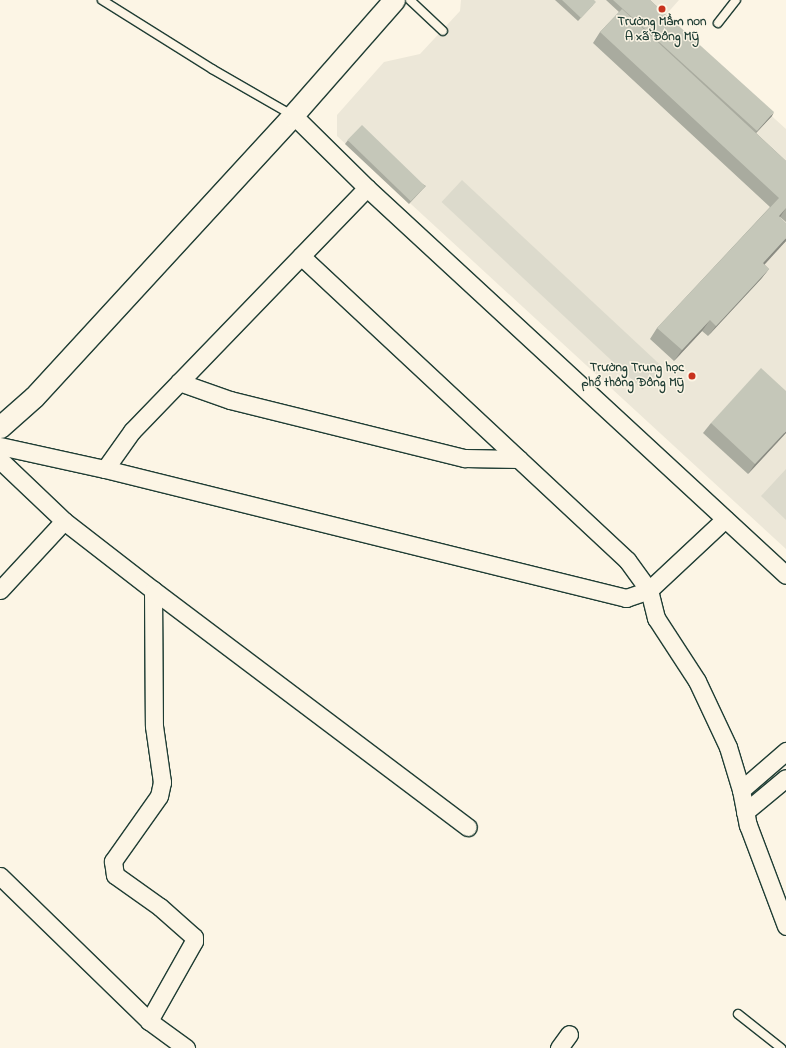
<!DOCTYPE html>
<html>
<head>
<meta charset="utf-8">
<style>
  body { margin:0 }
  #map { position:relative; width:786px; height:1048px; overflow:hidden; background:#fcf5e5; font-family:"Indie Flower",sans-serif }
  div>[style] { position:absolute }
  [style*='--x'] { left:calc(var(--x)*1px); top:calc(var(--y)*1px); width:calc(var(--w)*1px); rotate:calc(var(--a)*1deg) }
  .built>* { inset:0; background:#ece7d8 }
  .green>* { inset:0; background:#dcdacc; transform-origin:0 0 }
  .roads { filter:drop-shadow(1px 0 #1f3d34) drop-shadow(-1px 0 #1f3d34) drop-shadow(0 1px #1f3d34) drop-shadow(0 -1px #1f3d34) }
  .service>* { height:8px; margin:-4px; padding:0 4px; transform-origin:4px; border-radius:4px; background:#fcf5e5 }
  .minor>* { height:17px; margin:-8.5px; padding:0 8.5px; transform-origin:8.5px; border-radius:8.5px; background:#fcf5e5 }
  .tertiary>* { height:21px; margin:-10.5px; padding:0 10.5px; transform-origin:10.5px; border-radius:10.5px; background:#fcf5e5 }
  .wall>* { inset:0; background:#a9ab9f }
  .shaded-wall>* { inset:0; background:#8a8b82 }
  .building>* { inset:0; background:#c5c7b9; transform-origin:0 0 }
  .dots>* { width:11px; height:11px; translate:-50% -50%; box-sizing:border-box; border:2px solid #fcf5e5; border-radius:50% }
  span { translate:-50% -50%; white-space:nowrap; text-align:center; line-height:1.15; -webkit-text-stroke:3px #fcf5e5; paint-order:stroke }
  .poi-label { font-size:13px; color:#1f3d34; font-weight:700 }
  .right { translate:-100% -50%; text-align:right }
</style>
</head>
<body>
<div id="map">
  <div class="built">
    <div style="clip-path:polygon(461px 0,679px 0,663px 18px,786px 129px,786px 549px,337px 136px,337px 115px,384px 62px,420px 54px,460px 11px)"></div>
  </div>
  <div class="green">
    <div style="left:462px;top:180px;width:275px;height:30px;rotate:43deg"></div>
    <div style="clip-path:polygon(786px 469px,786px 520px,761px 496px)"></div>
  </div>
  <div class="roads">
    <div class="service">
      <div style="--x:102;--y:0;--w:130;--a:32.1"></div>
      <div style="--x:212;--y:69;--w:92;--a:29.9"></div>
      <div style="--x:410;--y:0;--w:45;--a:43.2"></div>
      <div style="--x:718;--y:23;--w:29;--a:-52"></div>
      <div style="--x:738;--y:1014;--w:55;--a:38.3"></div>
    </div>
    <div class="minor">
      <div style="--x:293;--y:115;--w:104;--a:44.6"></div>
      <div style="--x:367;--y:188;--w:570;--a:42.73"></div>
      <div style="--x:301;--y:256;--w:446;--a:43"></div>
      <div style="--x:627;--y:560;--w:37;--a:54"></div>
      <div style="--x:649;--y:590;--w:29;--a:76"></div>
      <div style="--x:656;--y:618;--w:75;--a:56.9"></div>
      <div style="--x:697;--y:681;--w:73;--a:64.8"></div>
      <div style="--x:728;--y:747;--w:45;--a:73.2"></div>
      <div style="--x:741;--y:790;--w:36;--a:79"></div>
      <div style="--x:748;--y:825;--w:108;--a:69.4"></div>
      <div style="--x:179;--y:382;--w:54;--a:19.4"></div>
      <div style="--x:230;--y:400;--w:242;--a:13.9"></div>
      <div style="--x:465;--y:458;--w:54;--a:1.1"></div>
      <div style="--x:0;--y:446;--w:107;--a:12.4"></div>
      <div style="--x:105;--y:469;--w:537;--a:13.91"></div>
      <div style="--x:626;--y:598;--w:24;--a:-19"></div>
      <div style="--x:649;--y:590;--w:104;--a:-43.1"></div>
      <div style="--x:0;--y:460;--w:88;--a:43.6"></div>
      <div style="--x:64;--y:521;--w:113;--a:37.8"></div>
      <div style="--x:153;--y:590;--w:136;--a:89.6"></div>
      <div style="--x:154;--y:726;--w:57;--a:81.9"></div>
      <div style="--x:162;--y:782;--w:14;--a:102"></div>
      <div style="--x:159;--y:796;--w:80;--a:125.3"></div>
      <div style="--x:113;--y:861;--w:14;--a:82"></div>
      <div style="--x:115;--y:875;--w:55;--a:35.4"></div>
      <div style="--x:160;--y:907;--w:45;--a:41.4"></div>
      <div style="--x:194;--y:937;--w:4;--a:90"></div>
      <div style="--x:194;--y:941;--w:92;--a:119.4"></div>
      <div style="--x:105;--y:469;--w:47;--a:-54.6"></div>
      <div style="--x:132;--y:431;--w:338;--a:-46"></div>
      <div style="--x:0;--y:590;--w:94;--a:-47.2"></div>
      <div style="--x:153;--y:590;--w:394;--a:37"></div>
      <div style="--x:741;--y:790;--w:60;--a:-40.9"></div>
      <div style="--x:745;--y:812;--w:53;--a:-39.7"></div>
      <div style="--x:0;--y:876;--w:208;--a:44.2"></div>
      <div style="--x:149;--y:1021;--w:46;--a:36.1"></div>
      <div style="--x:559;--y:1048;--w:17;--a:-54"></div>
    </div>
    <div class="tertiary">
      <div style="--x:0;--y:427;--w:45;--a:-41.4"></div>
      <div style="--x:34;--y:397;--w:383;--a:-47.4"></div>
      <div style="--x:293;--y:115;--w:153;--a:-48.7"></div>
    </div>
  </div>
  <div class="wall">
    <div style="clip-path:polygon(555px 0,594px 0,593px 5px,578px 21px)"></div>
    <div style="clip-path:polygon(606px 0,650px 0,772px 116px,756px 133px,786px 161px,786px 222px,780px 217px,786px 241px,764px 264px,769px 269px,761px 279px,708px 336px,702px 331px,674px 361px,650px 339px,657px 328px,770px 207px,593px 43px,600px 32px,619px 12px)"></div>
    <div style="clip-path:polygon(348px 140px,426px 186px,423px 189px,409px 204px,345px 144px)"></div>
    <div style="clip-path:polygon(711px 423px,786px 433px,748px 474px,703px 433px)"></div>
  </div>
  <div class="shaded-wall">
    <div style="clip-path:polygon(774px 112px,772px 116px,755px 134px,757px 131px)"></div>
    <div style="clip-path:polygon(786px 208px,780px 217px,771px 227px,779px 216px)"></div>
    <div style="clip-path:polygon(786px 238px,786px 241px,756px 274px,763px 263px)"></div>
    <div style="clip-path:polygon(769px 269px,761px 279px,708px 336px,716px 326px)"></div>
    <div style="clip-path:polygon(710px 320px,702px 331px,674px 361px,682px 350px)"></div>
    <div style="clip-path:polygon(786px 431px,786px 433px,748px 474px,755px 464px)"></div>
  </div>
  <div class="building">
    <div style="clip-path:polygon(562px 0,594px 0,596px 2px,581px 18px)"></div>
    <div style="clip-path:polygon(613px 0,650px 0,774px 112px,757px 131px)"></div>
    <div style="clip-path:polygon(622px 9px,786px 161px,786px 208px,779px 216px,786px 223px,786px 238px,763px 263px,769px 269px,716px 326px,710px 320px,682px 350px,657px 328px,779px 198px,600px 32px)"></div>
    <div style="left:362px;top:125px;width:88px;height:21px;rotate:44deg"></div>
    <div style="clip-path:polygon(761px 368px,786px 391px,786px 431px,755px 464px,711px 423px)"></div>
  </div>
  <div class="dots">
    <div style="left:662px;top:9px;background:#c8321e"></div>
    <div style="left:692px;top:376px;background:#c8321e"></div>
  </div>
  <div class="poi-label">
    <span style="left:662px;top:30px">Trường Mầm non<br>A xã Đông Mỹ</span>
    <span class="right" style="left:684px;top:376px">Trường Trung học<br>phổ thông Đông Mỹ</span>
  </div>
</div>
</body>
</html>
